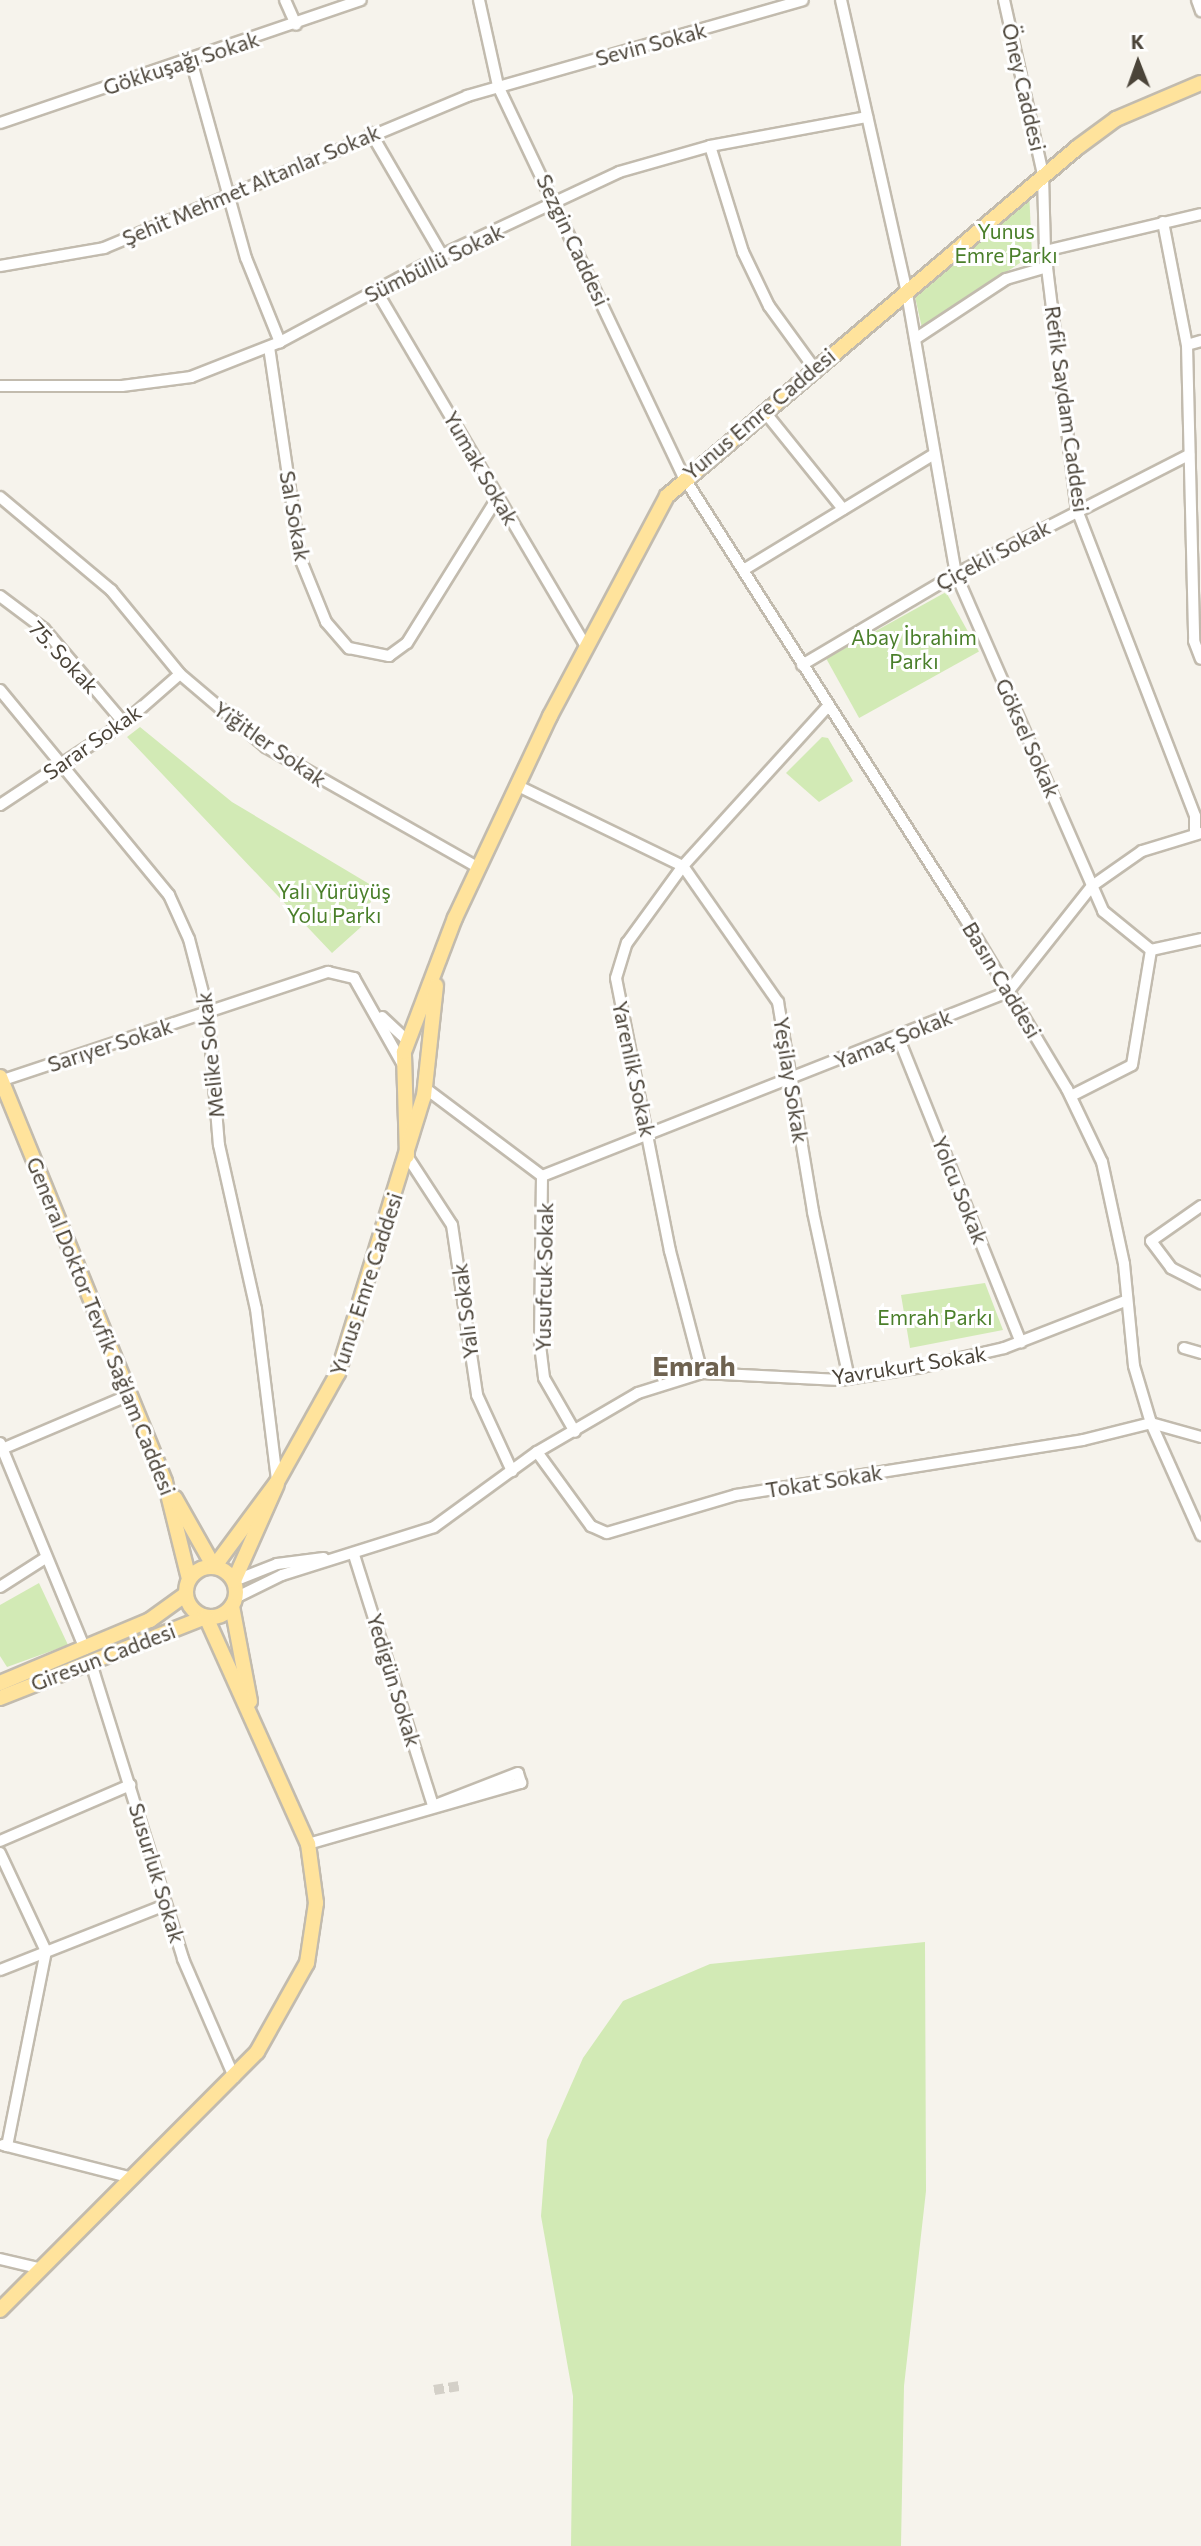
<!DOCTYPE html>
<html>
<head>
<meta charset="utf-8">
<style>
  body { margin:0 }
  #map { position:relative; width:1201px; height:2546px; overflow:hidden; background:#f6f3ec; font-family:Commissioner,sans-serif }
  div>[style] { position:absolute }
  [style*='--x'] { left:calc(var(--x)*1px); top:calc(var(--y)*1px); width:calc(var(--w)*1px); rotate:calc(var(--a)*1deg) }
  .green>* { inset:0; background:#d2eab5; transform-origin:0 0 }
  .minor-tunnel>* { height:10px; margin-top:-5px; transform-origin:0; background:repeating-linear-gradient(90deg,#d4d0c8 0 10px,transparent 0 15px) }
  .roads { filter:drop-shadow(2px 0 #c2bbae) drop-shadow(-2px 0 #c2bbae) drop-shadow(0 2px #c2bbae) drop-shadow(0 -2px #c2bbae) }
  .minor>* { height:10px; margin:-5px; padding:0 5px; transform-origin:5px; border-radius:5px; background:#fff }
  .major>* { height:14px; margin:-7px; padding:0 7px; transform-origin:7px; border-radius:7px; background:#ffe39c }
  .major>.ring { margin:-7px; padding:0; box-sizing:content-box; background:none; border:14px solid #ffe39c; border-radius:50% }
  span { translate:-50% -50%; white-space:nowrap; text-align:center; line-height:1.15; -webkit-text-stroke:6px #fff; paint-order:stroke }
  .street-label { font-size:21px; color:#4b4439 }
  .park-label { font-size:21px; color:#4a7f2a }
  .district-label { font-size:28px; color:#6e6250; font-weight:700 }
  .north { position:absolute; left:1103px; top:28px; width:70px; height:70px; -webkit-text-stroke:5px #fff; paint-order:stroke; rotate:359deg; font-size:19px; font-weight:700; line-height:28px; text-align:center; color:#4b4439 }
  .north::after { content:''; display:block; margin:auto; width:24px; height:32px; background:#4b4439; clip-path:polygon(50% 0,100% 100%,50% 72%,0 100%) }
</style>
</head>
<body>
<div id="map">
  <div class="green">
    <div style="clip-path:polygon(1029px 190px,1032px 255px,922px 328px,913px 288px)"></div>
    <div style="left:946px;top:592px;width:68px;height:137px;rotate:61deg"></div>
    <div style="clip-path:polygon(140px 727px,232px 802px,376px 888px,361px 927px,332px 953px,127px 737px)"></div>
    <div style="clip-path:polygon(822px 737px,828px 738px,853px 781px,819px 802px,786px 773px)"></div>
    <div style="clip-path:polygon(985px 1283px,1003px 1330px,910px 1348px,901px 1295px)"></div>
    <div style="clip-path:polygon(39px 1583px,68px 1645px,7px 1667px,0 1656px,0 1605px)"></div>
    <div style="clip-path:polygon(925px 1942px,926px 2191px,904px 2386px,901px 2546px,571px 2546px,573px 2396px,541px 2216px,547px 2140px,583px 2058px,623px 2001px,710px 1964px)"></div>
  </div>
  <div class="minor-tunnel">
    <div style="--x:434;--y:2390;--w:25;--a:-9"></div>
  </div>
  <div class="roads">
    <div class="minor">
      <div style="--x:285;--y:0;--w:27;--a:66"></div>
      <div style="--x:479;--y:0;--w:88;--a:77.5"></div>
      <div style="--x:498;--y:86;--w:432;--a:64.6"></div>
      <div style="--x:683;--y:476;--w:523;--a:57.5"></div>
      <div style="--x:964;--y:917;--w:200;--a:59.1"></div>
      <div style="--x:1067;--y:1089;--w:81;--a:64.4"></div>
      <div style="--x:1102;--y:1162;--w:104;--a:77.8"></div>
      <div style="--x:1124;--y:1264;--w:102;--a:84.4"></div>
      <div style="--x:1134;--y:1366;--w:59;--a:73.4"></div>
      <div style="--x:1151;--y:1423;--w:123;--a:65.9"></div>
      <div style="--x:841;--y:0;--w:295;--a:77.3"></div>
      <div style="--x:906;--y:288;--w:290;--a:80.1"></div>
      <div style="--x:956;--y:574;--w:368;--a:66.4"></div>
      <div style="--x:1103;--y:911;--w:62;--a:39.1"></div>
      <div style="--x:1151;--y:950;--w:51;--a:-12.4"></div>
      <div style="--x:1004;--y:0;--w:179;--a:77.4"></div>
      <div style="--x:1043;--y:175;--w:76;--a:88.5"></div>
      <div style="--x:1045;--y:251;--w:261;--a:83"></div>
      <div style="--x:1077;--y:510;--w:328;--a:68.9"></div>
      <div style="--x:1195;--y:816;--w:18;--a:90"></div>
      <div style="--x:1197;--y:0;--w:12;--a:70"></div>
      <div style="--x:191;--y:60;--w:205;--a:74.5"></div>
      <div style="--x:246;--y:258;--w:91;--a:68"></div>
      <div style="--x:0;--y:123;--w:381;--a:-18.8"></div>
      <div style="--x:371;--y:133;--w:141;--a:59.8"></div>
      <div style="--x:710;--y:146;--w:111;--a:72.7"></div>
      <div style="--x:743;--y:252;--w:60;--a:64.3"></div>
      <div style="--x:769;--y:306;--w:77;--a:54"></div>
      <div style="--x:1163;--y:222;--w:125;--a:79"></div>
      <div style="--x:1187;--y:345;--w:296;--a:88.6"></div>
      <div style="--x:1194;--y:641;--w:19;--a:69"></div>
      <div style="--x:1045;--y:251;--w:160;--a:-13.3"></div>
      <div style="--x:0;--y:266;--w:106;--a:-9.8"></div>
      <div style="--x:104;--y:248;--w:394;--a:-22.7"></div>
      <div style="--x:467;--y:96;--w:349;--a:-15.9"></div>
      <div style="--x:376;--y:290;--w:414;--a:59.5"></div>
      <div style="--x:915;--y:339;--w:109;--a:-33.4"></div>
      <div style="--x:1006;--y:279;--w:43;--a:-16.3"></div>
      <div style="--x:1187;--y:345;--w:15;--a:-16"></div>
      <div style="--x:269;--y:347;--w:213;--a:81.6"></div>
      <div style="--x:300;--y:558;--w:69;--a:67.9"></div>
      <div style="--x:326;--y:622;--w:35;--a:49"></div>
      <div style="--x:349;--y:648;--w:41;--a:11.3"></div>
      <div style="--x:389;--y:656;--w:22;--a:-36"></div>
      <div style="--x:407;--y:643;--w:172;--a:-58.1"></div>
      <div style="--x:0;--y:386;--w:122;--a:0"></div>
      <div style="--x:122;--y:386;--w:70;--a:-7.4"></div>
      <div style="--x:191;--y:377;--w:96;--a:-21.5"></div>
      <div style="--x:280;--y:342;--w:184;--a:-28.2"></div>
      <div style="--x:442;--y:255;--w:195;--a:-25.1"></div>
      <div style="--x:619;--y:172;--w:95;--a:-15.9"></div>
      <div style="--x:710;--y:146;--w:160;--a:-10.5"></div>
      <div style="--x:764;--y:411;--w:126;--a:51.1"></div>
      <div style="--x:0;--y:497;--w:145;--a:40"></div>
      <div style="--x:111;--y:590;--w:109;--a:50.6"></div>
      <div style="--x:180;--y:674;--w:113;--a:40.3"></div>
      <div style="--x:266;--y:747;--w:243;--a:29.6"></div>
      <div style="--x:745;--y:569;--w:221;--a:-31.3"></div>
      <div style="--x:0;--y:596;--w:55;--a:36.9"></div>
      <div style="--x:44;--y:629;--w:123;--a:49.6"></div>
      <div style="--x:802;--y:665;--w:179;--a:-30.6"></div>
      <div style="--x:956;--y:574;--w:262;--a:-27.1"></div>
      <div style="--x:0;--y:690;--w:266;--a:50.5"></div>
      <div style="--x:169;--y:895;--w:48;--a:65.6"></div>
      <div style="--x:189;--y:939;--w:75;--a:75.4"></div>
      <div style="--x:208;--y:1012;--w:133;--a:85.3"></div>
      <div style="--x:219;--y:1145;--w:168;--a:77.3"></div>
      <div style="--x:256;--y:1309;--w:173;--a:83"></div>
      <div style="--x:516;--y:785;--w:186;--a:25.9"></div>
      <div style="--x:683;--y:866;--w:166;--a:55.1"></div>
      <div style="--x:778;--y:1002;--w:213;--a:80.5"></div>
      <div style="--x:813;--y:1212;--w:170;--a:77.8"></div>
      <div style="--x:0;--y:805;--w:149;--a:-33.5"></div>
      <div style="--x:124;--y:723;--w:74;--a:-41.2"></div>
      <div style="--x:382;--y:1017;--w:35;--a:43"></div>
      <div style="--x:899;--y:1039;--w:327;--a:68.1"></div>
      <div style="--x:0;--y:1081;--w:346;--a:-18.4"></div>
      <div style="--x:328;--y:972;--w:27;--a:13"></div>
      <div style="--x:354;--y:978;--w:100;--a:60.6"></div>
      <div style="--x:425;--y:1088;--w:146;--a:36.9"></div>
      <div style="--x:542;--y:1176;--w:169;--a:90.7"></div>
      <div style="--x:540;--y:1345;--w:33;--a:83"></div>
      <div style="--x:544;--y:1378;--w:62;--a:60.1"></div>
      <div style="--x:1071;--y:1096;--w:68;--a:-26.9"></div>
      <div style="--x:1132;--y:1065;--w:117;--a:-80.6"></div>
      <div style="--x:407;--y:1156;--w:82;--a:56.9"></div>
      <div style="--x:452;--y:1225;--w:172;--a:81.6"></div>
      <div style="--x:477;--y:1395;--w:84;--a:65.3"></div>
      <div style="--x:542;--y:1176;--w:501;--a:-21.55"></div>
      <div style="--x:1008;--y:992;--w:135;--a:-51.6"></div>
      <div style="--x:1092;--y:886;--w:61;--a:-35"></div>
      <div style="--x:1142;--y:851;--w:62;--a:-17"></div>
      <div style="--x:1201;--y:1206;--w:61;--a:145"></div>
      <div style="--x:1151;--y:1241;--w:34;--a:53"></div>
      <div style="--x:1171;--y:1268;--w:34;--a:27"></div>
      <div style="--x:1184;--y:1348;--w:18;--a:16"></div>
      <div style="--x:702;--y:1373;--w:126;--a:-104.7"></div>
      <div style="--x:670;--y:1251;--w:278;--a:-101.2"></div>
      <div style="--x:616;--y:978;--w:37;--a:-73"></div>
      <div style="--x:627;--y:943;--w:95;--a:-54"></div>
      <div style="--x:683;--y:866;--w:215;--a:-47.8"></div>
      <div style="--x:0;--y:1443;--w:223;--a:67.6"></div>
      <div style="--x:2;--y:1449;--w:138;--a:-23"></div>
      <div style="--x:537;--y:1452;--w:92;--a:53.9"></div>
      <div style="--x:591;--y:1526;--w:17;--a:24"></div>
      <div style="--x:607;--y:1533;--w:134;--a:-16.4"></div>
      <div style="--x:736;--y:1495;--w:351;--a:-9"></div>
      <div style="--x:1083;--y:1440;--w:70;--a:-14"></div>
      <div style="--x:1151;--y:1423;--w:52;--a:15.6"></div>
      <div style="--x:354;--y:1555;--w:263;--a:72.5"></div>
      <div style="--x:234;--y:1581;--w:46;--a:-21.6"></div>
      <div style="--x:277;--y:1564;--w:47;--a:-7.3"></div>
      <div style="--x:0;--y:1587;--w:52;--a:-32.5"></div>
      <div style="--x:235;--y:1598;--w:52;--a:-26.1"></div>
      <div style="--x:282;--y:1575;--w:159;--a:-17.5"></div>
      <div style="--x:434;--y:1527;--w:127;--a:-36.1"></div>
      <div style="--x:537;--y:1452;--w:117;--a:-30.3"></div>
      <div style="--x:638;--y:1393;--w:67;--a:-17.4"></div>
      <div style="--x:702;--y:1373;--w:138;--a:2.9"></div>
      <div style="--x:840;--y:1380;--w:83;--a:-9"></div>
      <div style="--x:922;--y:1367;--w:84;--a:-13"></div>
      <div style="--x:1004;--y:1348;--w:130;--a:-21.2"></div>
      <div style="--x:91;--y:1663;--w:310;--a:72.7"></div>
      <div style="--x:183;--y:1959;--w:129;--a:66.6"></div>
      <div style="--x:0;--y:1841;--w:142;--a:-23.3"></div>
      <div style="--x:308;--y:1844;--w:222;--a:-16"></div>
      <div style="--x:521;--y:1783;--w:10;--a:-107"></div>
      <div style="--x:518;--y:1773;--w:91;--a:158.8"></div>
      <div style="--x:0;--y:1853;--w:108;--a:64.9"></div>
      <div style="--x:46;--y:1951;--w:199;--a:101.3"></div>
      <div style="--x:0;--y:1970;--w:177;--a:-21.5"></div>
      <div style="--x:3;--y:2145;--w:133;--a:14.3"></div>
      <div style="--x:0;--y:2259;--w:43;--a:13.4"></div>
    </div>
    <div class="major">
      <div style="--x:0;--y:1077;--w:437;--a:67.8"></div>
      <div style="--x:165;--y:1482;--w:100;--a:76.1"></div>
      <div style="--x:407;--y:1156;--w:104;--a:-91.7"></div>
      <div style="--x:404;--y:1052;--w:143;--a:-69.2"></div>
      <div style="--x:455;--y:918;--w:223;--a:-64.8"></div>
      <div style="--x:550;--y:716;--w:249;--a:-62"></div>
      <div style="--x:667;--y:496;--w:539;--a:-40.34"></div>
      <div style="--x:1078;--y:147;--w:47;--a:-36.4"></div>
      <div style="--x:1116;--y:119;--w:92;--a:-23"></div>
      <div style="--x:175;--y:1498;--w:79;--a:60.5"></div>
      <div class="ring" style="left:186px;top:1567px;width:36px;height:36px"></div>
      <div style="--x:214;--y:1567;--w:106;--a:-53.5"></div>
      <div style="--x:277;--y:1482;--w:125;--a:-60.8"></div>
      <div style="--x:338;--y:1373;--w:290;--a:-72.8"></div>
      <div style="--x:424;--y:1096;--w:111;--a:-83.8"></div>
      <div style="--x:234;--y:1581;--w:106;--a:-66.1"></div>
      <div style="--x:232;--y:1606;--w:97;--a:79.3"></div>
      <div style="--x:0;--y:1683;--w:163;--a:-22.8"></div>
      <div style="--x:150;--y:1620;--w:44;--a:-35.8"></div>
      <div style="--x:0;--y:1698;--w:221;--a:-21.5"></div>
      <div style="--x:0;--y:2310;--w:364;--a:-45.1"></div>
      <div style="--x:257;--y:2052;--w:102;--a:-60.7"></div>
      <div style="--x:307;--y:1963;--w:61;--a:-81.5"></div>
      <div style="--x:316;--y:1903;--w:60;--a:-97.7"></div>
      <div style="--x:308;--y:1844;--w:249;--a:-114.2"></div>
    </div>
  </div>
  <div class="street-label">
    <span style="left:651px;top:44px;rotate:-15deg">Sevin Sokak</span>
    <span style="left:181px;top:63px;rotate:-18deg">Gökkuşağı Sokak</span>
    <span style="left:1024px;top:87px;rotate:77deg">Öney Caddesi</span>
    <span style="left:251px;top:185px;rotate:-23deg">Şehit Mehmet Altanlar Sokak</span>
    <span style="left:573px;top:240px;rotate:65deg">Sezgin Caddesi</span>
    <span style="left:434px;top:263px;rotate:-26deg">Sümbüllü Sokak</span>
    <span style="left:1067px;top:409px;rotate:82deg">Refik Saydam Caddesi</span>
    <span style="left:759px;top:414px;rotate:-40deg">Yunus Emre Caddesi</span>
    <span style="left:481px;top:468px;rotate:60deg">Yumak Sokak</span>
    <span style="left:295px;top:516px;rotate:80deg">Sal Sokak</span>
    <span style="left:993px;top:555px;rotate:-28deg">Çiçekli Sokak</span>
    <span style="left:64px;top:657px;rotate:47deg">75. Sokak</span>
    <span style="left:1028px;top:738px;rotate:66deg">Göksel Sokak</span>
    <span style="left:92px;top:742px;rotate:-35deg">Sarar Sokak</span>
    <span style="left:270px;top:744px;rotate:35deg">Yiğitler Sokak</span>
    <span style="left:1002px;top:980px;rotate:59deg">Basın Caddesi</span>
    <span style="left:893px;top:1039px;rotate:-22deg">Yamaç Sokak</span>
    <span style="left:110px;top:1045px;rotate:-18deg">Sarıyer Sokak</span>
    <span style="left:210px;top:1055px;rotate:-96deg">Melike Sokak</span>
    <span style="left:634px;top:1069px;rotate:78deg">Yarenlik Sokak</span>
    <span style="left:791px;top:1080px;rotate:81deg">Yeşilay Sokak</span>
    <span style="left:960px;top:1190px;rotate:68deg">Yolcu Sokak</span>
    <span style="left:544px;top:1277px;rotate:-89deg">Yusufcuk Sokak</span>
    <span style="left:366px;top:1284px;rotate:-72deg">Yunus Emre Caddesi</span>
    <span style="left:465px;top:1311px;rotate:-97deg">Yalı Sokak</span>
    <span style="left:101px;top:1326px;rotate:68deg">General Doktor Tevfik Sağlam Caddesi</span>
    <span style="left:909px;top:1365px;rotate:-9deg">Yavrukurt Sokak</span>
    <span style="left:824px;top:1481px;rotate:-9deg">Tokat Sokak</span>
    <span style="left:103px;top:1657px;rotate:-21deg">Giresun Caddesi</span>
    <span style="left:394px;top:1680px;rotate:73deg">Yedigün Sokak</span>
    <span style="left:157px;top:1873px;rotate:73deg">Susurluk Sokak</span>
  </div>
  <div class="park-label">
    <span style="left:1006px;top:243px">Yunus<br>Emre Parkı</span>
    <span style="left:914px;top:649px">Abay İbrahim<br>Parkı</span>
    <span style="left:334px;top:903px">Yalı Yürüyüş<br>Yolu Parkı</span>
    <span style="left:935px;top:1317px">Emrah Parkı</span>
  </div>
  <div class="district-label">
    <span style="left:694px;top:1365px">Emrah</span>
  </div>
  <div class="north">K</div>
</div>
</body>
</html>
